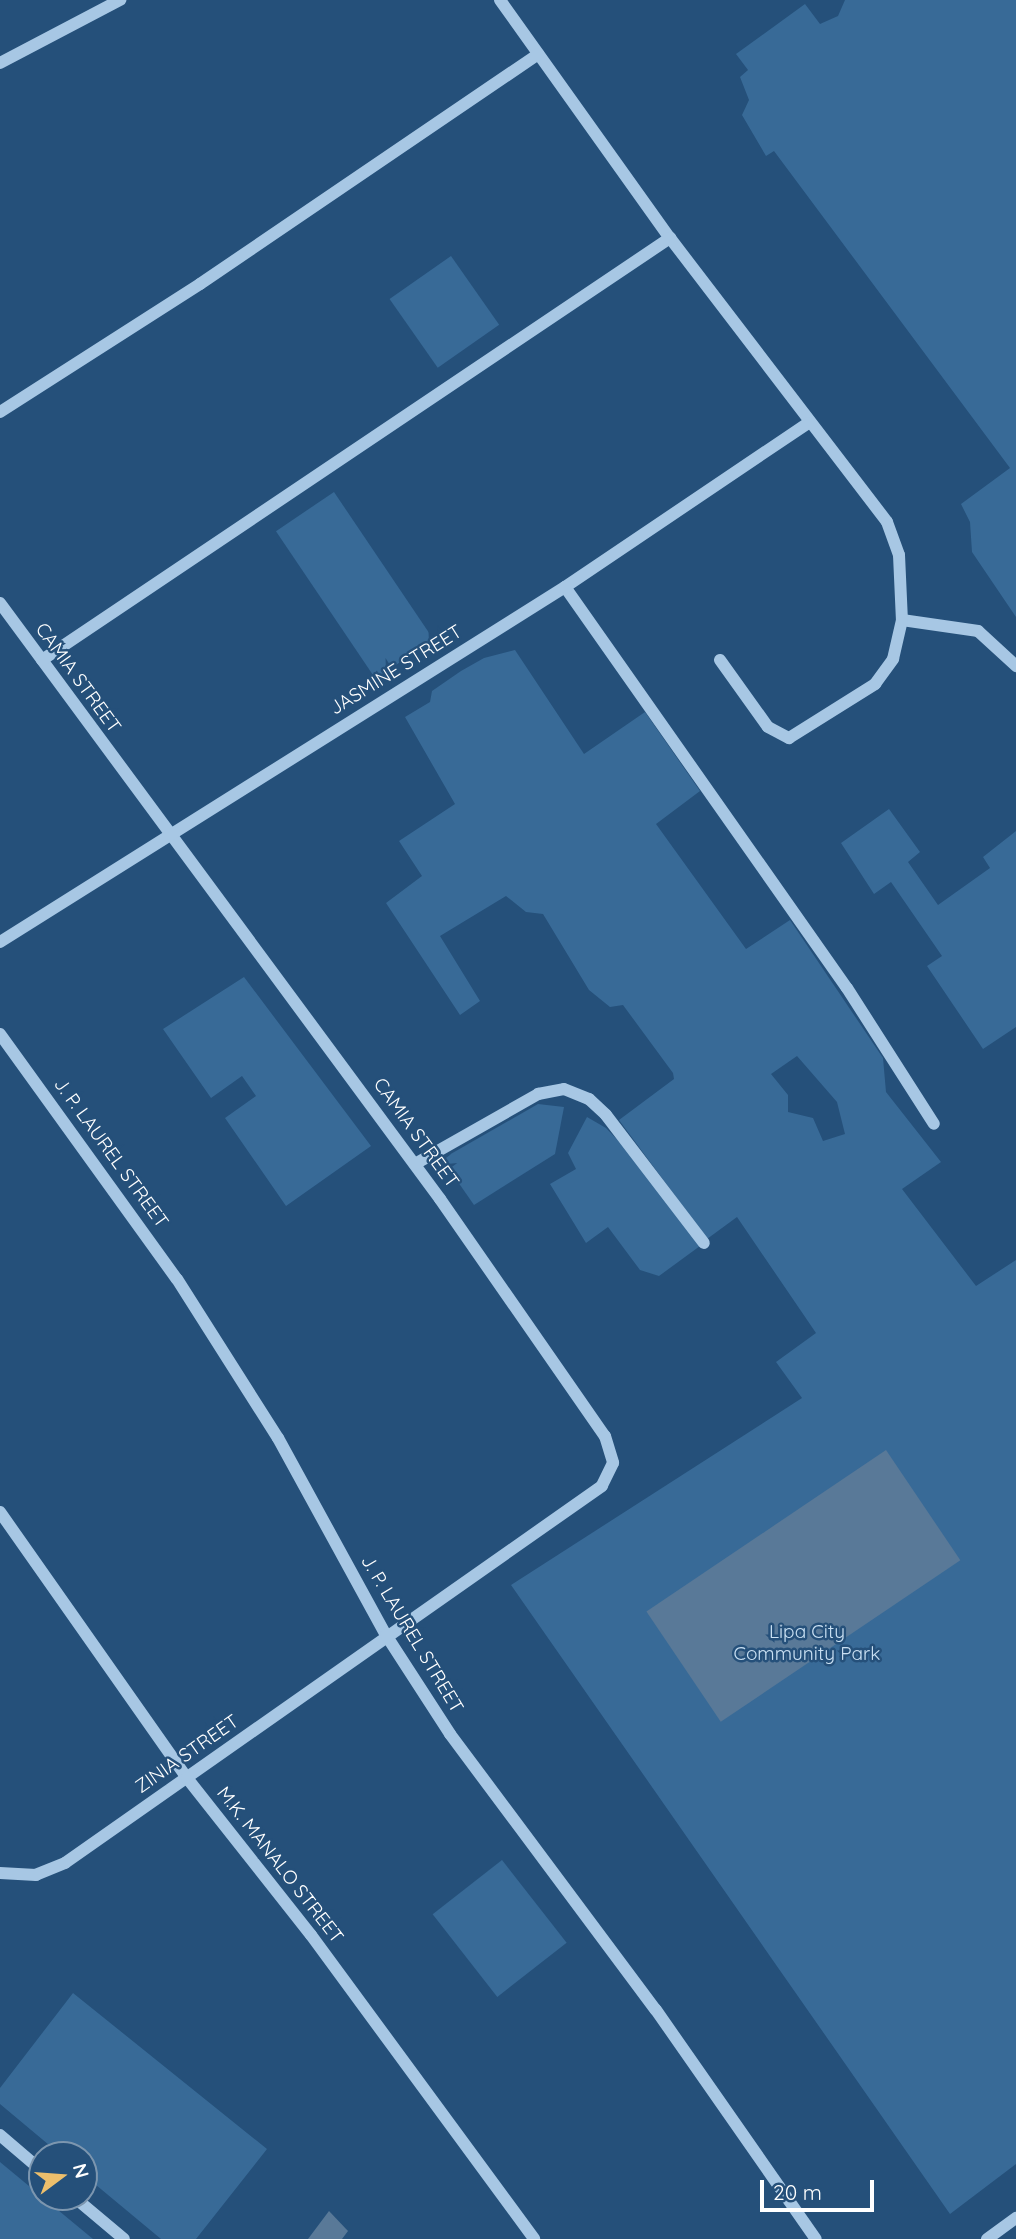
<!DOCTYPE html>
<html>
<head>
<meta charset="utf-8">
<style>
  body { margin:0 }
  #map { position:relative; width:1016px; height:2239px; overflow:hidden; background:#25507a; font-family:Quicksand,sans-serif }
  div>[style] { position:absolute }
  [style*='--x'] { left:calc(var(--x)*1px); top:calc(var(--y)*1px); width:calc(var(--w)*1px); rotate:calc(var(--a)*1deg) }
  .green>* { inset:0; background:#386a97; transform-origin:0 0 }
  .water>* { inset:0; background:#597998; transform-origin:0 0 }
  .minor>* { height:12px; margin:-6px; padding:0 6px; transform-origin:6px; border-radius:6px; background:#a7c7e4 }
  span { translate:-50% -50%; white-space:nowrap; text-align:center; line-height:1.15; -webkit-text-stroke:5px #25507a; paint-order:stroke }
  .street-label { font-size:19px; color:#fff }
  .park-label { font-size:19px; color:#cae0f3 }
  .north { position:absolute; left:28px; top:2141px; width:70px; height:70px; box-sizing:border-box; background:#25507a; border:2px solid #7c96af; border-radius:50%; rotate:74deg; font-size:19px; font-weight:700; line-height:28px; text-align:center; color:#fff }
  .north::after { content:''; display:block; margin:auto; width:24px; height:32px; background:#edbf6c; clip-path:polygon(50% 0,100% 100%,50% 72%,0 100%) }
  .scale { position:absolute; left:760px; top:2180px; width:114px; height:32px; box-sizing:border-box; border:4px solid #fff; border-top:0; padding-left:9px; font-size:21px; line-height:24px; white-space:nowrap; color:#fff; -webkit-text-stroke:5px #25507a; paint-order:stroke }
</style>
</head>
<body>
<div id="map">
  <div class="green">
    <div style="clip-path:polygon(845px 0,1016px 0,1016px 617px,972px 552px,970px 522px,961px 504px,1010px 468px,774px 151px,766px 156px,742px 115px,749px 100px,740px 77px,748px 70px,736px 54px,805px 4px,820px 24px,838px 16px)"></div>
    <div style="left:451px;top:256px;width:84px;height:75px;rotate:55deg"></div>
    <div style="left:334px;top:492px;width:178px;height:70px;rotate:56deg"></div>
    <div style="clip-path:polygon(evenodd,515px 650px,584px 754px,645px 712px,700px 791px,656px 824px,746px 949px,790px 920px,883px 1058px,886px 1092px,941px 1162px,902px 1189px,976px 1286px,1016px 1260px,1016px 2164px,950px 2214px,511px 1585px,802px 1398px,776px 1362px,816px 1333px,737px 1217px,707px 1239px,619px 1120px,674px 1079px,673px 1073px,623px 1005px,610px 1007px,589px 990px,543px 914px,526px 912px,506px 896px,440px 936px,480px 1001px,460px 1015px,386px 903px,422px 876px,399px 841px,455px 804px,405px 717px,430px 702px,432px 691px,461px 671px,484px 658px,515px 650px,797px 1056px,837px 1102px,845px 1134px,823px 1141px,813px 1118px,788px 1112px,788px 1095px,771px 1074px,797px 1056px)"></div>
    <div style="clip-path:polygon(889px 809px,920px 852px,908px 862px,938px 905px,990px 868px,983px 857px,1016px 831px,1016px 1027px,983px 1049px,927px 966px,942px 956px,891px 882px,874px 894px,841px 843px)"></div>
    <div style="clip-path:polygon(244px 977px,371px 1146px,286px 1206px,225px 1118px,256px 1096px,242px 1076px,211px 1098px,163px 1029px)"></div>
    <div style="clip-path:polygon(538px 1104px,564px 1107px,555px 1154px,474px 1205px,442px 1159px)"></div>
    <div style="clip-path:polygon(587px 1117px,606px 1128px,628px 1151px,700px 1246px,659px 1276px,640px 1270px,608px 1227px,586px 1243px,550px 1184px,576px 1169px,568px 1153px)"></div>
    <div style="left:502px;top:1860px;width:105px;height:88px;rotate:52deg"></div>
    <div style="clip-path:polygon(73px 1993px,267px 2149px,196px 2239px,161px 2239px,84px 2175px,84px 2155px,61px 2155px,0 2104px,0 2088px)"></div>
    <div style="clip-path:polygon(0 2162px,93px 2239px,0 2239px)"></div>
  </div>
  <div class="water">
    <div style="left:886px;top:1450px;width:133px;height:289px;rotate:56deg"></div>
    <div style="clip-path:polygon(329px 2211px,348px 2231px,342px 2239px,308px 2239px)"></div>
  </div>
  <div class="minor">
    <div style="--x:500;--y:0;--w:292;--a:54.5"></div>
    <div style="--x:670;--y:238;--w:357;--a:52.6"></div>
    <div style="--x:887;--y:522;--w:35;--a:70"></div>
    <div style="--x:899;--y:555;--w:65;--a:87.4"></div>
    <div style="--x:902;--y:620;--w:77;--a:8.2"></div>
    <div style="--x:978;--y:631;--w:52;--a:42.6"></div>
    <div style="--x:0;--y:63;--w:136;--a:-27.7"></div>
    <div style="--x:0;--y:412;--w:237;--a:-32.6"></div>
    <div style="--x:200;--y:284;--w:409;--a:-34.2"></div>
    <div style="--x:565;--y:587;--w:490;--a:54.9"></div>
    <div style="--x:847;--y:988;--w:161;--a:57.4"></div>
    <div style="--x:0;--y:603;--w:741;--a:53.56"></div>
    <div style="--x:440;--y:1199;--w:289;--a:55.2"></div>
    <div style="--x:605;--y:1436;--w:28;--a:73"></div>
    <div style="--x:613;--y:1463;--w:25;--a:116"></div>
    <div style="--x:602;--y:1486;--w:656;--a:144.93"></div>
    <div style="--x:65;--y:1863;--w:31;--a:158"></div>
    <div style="--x:36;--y:1875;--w:36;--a:-177"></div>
    <div style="--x:42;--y:660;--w:757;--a:-33.9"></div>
    <div style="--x:720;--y:660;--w:82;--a:54.4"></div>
    <div style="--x:768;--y:727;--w:24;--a:28"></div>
    <div style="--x:789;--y:738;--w:102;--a:-32.1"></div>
    <div style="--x:875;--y:684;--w:31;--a:-54"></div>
    <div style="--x:893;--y:659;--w:40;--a:-77"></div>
    <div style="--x:0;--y:942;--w:667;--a:-32.14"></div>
    <div style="--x:565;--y:587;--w:293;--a:-34"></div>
    <div style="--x:0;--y:1034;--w:302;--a:54.2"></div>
    <div style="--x:177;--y:1279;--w:188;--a:57.6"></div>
    <div style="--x:278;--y:1438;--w:225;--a:61.3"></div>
    <div style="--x:386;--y:1635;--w:118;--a:57.1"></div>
    <div style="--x:450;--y:1734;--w:344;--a:53.3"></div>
    <div style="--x:656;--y:2010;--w:279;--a:55.1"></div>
    <div style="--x:415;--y:1164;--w:142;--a:-29.6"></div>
    <div style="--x:538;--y:1094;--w:26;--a:-11"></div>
    <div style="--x:564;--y:1089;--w:27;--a:22"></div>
    <div style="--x:589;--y:1099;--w:23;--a:43"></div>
    <div style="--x:606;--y:1115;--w:161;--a:52.6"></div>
    <div style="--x:0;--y:1512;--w:325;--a:54.9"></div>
    <div style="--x:187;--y:1778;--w:200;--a:51.7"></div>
    <div style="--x:311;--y:1935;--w:377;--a:53.7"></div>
    <div style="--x:0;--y:2135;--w:55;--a:40.6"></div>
    <div style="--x:74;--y:2197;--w:65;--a:40"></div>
    <div style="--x:987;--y:2239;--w:36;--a:-36"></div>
  </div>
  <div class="street-label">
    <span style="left:396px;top:670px;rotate:-32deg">JASMINE STREET</span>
    <span style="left:78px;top:678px;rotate:54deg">CAMIA STREET</span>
    <span style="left:416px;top:1133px;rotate:54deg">CAMIA STREET</span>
    <span style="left:111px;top:1153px;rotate:54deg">J. P. LAUREL STREET</span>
    <span style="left:412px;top:1634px;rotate:59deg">J. P. LAUREL STREET</span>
    <span style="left:187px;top:1754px;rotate:-35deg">ZINIA STREET</span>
    <span style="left:280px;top:1865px;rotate:52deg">M.K. MANALO STREET</span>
  </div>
  <div class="park-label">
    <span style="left:807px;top:1643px">Lipa City<br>Community Park</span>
  </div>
  <div class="north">N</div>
  <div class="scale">20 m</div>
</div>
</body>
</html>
